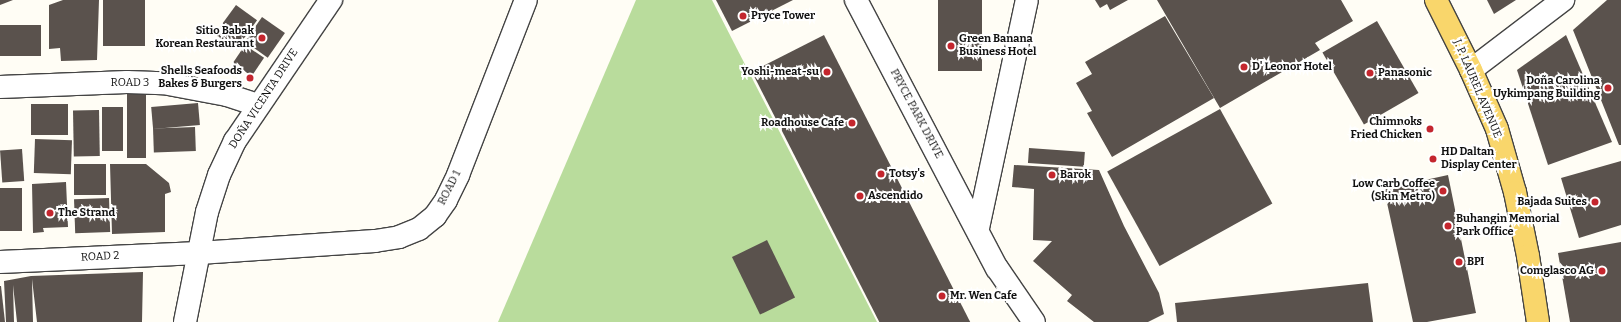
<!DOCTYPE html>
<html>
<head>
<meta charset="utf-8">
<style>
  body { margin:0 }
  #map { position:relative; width:1621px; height:322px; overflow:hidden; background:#fffdf5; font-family:Bitter,serif }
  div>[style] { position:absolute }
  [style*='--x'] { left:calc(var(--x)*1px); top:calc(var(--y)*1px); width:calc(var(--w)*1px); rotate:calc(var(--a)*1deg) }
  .forest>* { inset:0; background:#b9dc9c }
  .building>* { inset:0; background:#5a524d; transform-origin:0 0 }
  .roads { filter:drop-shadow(1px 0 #444) drop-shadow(-1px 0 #444) drop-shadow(0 1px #444) drop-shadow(0 -1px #444) }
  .minor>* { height:22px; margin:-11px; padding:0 11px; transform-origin:11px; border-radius:11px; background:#fff }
  .major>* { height:22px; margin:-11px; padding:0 11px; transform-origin:11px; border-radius:11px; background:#f9d66b }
  .dots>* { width:11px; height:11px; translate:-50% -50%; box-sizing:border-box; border:2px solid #fff; border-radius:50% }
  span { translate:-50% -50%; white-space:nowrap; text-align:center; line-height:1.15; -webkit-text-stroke:4px #fff; paint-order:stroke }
  .poi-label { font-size:11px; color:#111; font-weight:700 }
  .left { translate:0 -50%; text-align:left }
  .right { translate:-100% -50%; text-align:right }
  .street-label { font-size:11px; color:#111 }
</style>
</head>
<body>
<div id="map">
  <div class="forest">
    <div style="clip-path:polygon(636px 0,712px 0,877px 322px,498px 322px)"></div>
  </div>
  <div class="building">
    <div style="clip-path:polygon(0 0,13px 0,0 5px)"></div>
    <div style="clip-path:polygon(63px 0,99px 0,97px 60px,61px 61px,60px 48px,49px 49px,49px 5px)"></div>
    <div style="left:103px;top:0;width:42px;height:46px"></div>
    <div style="clip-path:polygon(716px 0,793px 0,732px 31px)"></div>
    <div style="left:938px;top:0;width:44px;height:71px"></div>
    <div style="clip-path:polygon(1095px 0,1128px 0,1110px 10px,1107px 4px,1100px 8px)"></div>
    <div style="clip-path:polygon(1157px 0,1341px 0,1353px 21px,1315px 43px,1320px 50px,1220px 108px)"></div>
    <div style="clip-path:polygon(1487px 0,1516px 0,1494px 14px)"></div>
    <div style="clip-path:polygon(1607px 0,1621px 0,1621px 145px,1619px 145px,1573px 30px)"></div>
    <div style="left:236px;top:5px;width:26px;height:36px;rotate:36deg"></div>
    <div style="clip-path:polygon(1165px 16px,1214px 98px,1112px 157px,1087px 113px,1092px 111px,1076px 83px,1092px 74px,1085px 62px)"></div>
    <div style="left:262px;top:17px;width:28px;height:30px;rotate:35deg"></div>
    <div style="left:1377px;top:21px;width:83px;height:63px;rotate:60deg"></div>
    <div style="left:41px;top:25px;width:31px;height:41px;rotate:90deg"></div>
    <div style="left:824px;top:35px;width:322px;height:81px;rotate:63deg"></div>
    <div style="clip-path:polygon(1566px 35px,1612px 142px,1548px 165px,1517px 70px)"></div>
    <div style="left:245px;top:45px;width:23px;height:22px;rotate:34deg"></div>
    <div style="left:127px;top:93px;width:19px;height:65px"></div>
    <div style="left:198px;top:103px;width:22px;height:47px;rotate:85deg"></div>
    <div style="left:31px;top:104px;width:37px;height:31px"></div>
    <div style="left:102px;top:107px;width:21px;height:44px"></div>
    <div style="left:1220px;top:109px;width:108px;height:129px;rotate:61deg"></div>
    <div style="left:99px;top:110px;width:46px;height:26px;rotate:89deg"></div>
    <div style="left:195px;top:127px;width:24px;height:42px;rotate:88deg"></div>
    <div style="left:35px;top:139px;width:37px;height:34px;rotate:2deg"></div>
    <div style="left:1029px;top:148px;width:56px;height:15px;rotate:4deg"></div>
    <div style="left:22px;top:149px;width:32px;height:22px;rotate:86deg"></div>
    <div style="clip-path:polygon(1621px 161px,1621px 225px,1579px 238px,1561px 178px)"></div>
    <div style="left:74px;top:164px;width:32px;height:31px"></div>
    <div style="clip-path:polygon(110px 164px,146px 164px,169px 183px,171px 192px,165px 194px,165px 232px,112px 234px)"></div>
    <div style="clip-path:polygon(1014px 165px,1099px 170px,1124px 226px,1159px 293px,1164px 314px,1148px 322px,1094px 322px,1067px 301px,1072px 295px,1033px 261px,1052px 241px,1033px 240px,1034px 189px,1012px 187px)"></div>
    <div style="clip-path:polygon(1448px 175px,1476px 313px,1427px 322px,1413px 322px,1384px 189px)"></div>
    <div style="clip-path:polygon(66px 182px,68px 227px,43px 228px,44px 232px,33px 233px,32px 184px)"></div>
    <div style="left:0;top:188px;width:22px;height:43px"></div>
    <div style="left:109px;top:198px;width:34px;height:35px;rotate:88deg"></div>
    <div style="left:767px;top:240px;width:64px;height:39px;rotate:64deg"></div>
    <div style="clip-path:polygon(1621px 242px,1621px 322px,1570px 322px,1558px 253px)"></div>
    <div style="clip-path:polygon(143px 272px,142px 322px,37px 322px,32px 279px,33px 322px,17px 322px,13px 285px,14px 322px,6px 322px,4px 281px,31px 276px)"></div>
    <div style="clip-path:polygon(1368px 283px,1373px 322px,1177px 322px,1175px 303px)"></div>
    <div style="clip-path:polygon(0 286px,1px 286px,5px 322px,0 322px)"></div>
  </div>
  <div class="roads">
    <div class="minor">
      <div style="--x:856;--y:0;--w:303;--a:62.3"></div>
      <div style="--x:997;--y:268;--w:65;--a:55.6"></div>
      <div style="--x:1471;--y:70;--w:116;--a:-37.3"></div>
      <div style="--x:0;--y:87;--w:127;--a:-2.3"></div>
      <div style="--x:127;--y:82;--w:36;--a:2"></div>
      <div style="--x:163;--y:83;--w:65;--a:10.6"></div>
      <div style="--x:227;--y:95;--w:33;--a:18"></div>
      <div style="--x:978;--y:228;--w:233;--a:-77.9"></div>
      <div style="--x:0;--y:262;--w:199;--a:-2.6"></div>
      <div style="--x:199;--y:253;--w:176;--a:-3.9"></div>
      <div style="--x:375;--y:241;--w:24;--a:-9"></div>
      <div style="--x:399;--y:237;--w:22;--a:-22"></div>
      <div style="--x:419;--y:229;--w:21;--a:-39"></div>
      <div style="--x:435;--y:216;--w:19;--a:-55"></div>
      <div style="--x:446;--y:200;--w:28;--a:-64"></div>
      <div style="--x:458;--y:175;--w:188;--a:-68.8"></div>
      <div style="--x:185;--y:322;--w:112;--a:-78.7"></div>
      <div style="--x:207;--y:212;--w:39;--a:-72"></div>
      <div style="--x:219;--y:175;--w:38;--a:-65"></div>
      <div style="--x:235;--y:141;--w:171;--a:-55.8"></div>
    </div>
    <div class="major">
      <div style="--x:1436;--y:0;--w:78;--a:63.4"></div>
      <div style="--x:1471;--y:70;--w:64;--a:66.2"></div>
      <div style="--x:1497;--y:129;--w:66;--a:74.1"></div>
      <div style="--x:1515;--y:192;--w:65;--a:78.5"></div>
      <div style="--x:1528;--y:256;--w:67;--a:81.4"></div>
    </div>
  </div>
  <div class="dots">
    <div style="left:743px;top:16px;background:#c4262e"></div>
    <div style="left:262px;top:38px;background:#c4262e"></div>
    <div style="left:951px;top:46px;background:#c4262e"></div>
    <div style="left:1244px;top:67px;background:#c4262e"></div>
    <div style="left:827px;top:72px;background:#c4262e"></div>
    <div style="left:1370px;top:73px;background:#c4262e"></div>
    <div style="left:250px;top:78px;background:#c4262e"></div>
    <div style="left:1608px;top:88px;background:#c4262e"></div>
    <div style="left:852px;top:123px;background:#c4262e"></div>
    <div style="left:1430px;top:129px;background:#c4262e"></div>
    <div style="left:1433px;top:159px;background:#c4262e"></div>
    <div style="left:881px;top:174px;background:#c4262e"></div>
    <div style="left:1052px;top:175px;background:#c4262e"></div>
    <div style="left:1443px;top:191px;background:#c4262e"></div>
    <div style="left:860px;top:196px;background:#c4262e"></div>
    <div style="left:1595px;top:202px;background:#c4262e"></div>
    <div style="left:50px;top:213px;background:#c4262e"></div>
    <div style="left:1448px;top:226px;background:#c4262e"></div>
    <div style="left:1459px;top:262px;background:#c4262e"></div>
    <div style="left:1602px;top:271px;background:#c4262e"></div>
    <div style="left:942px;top:296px;background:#c4262e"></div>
  </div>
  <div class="poi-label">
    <span class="left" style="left:751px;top:16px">Pryce Tower</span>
    <span class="right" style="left:254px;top:38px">Sitio Babak<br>Korean Restaurant</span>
    <span class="left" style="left:959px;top:46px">Green Banana<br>Business Hotel</span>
    <span class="left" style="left:1252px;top:67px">D' Leonor Hotel</span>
    <span class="right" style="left:242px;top:78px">Shells Seafoods<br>Bakes &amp; Burgers</span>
    <span class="right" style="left:819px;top:72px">Yoshi-meat-su</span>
    <span class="left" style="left:1378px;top:73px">Panasonic</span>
    <span class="right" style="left:1600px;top:88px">Doña Carolina<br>Uykimpang Building</span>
    <span class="right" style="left:844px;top:123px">Roadhouse Cafe</span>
    <span class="right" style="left:1422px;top:129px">Chimnoks<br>Fried Chicken</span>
    <span class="left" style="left:1441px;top:159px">HD Daltan<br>Display Center</span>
    <span class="left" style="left:889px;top:174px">Totsy's</span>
    <span class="left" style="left:1060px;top:175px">Barok</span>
    <span class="right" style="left:1435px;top:191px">Low Carb Coffee<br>(Skin Metro)</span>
    <span class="left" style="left:868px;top:196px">Ascendido</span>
    <span class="right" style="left:1587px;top:202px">Bajada Suites</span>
    <span class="left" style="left:58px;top:213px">The Strand</span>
    <span class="left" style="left:1456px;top:226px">Buhangin Memorial<br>Park Office</span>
    <span class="left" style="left:1467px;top:262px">BPI</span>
    <span class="right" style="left:1594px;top:271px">Comglasco AG</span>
    <span class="left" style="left:950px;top:296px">Mr. Wen Cafe</span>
  </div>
  <div class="street-label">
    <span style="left:130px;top:83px">ROAD 3</span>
    <span style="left:1477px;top:89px;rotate:67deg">J. P. LAUREL AVENUE</span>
    <span style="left:264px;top:99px;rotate:-57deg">DOÑA VICENTA DRIVE</span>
    <span style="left:916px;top:114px;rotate:62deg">PRYCE PARK DRIVE</span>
    <span style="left:450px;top:188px;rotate:-63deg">ROAD 1</span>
    <span style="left:100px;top:257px;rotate:-3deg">ROAD 2</span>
  </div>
</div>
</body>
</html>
